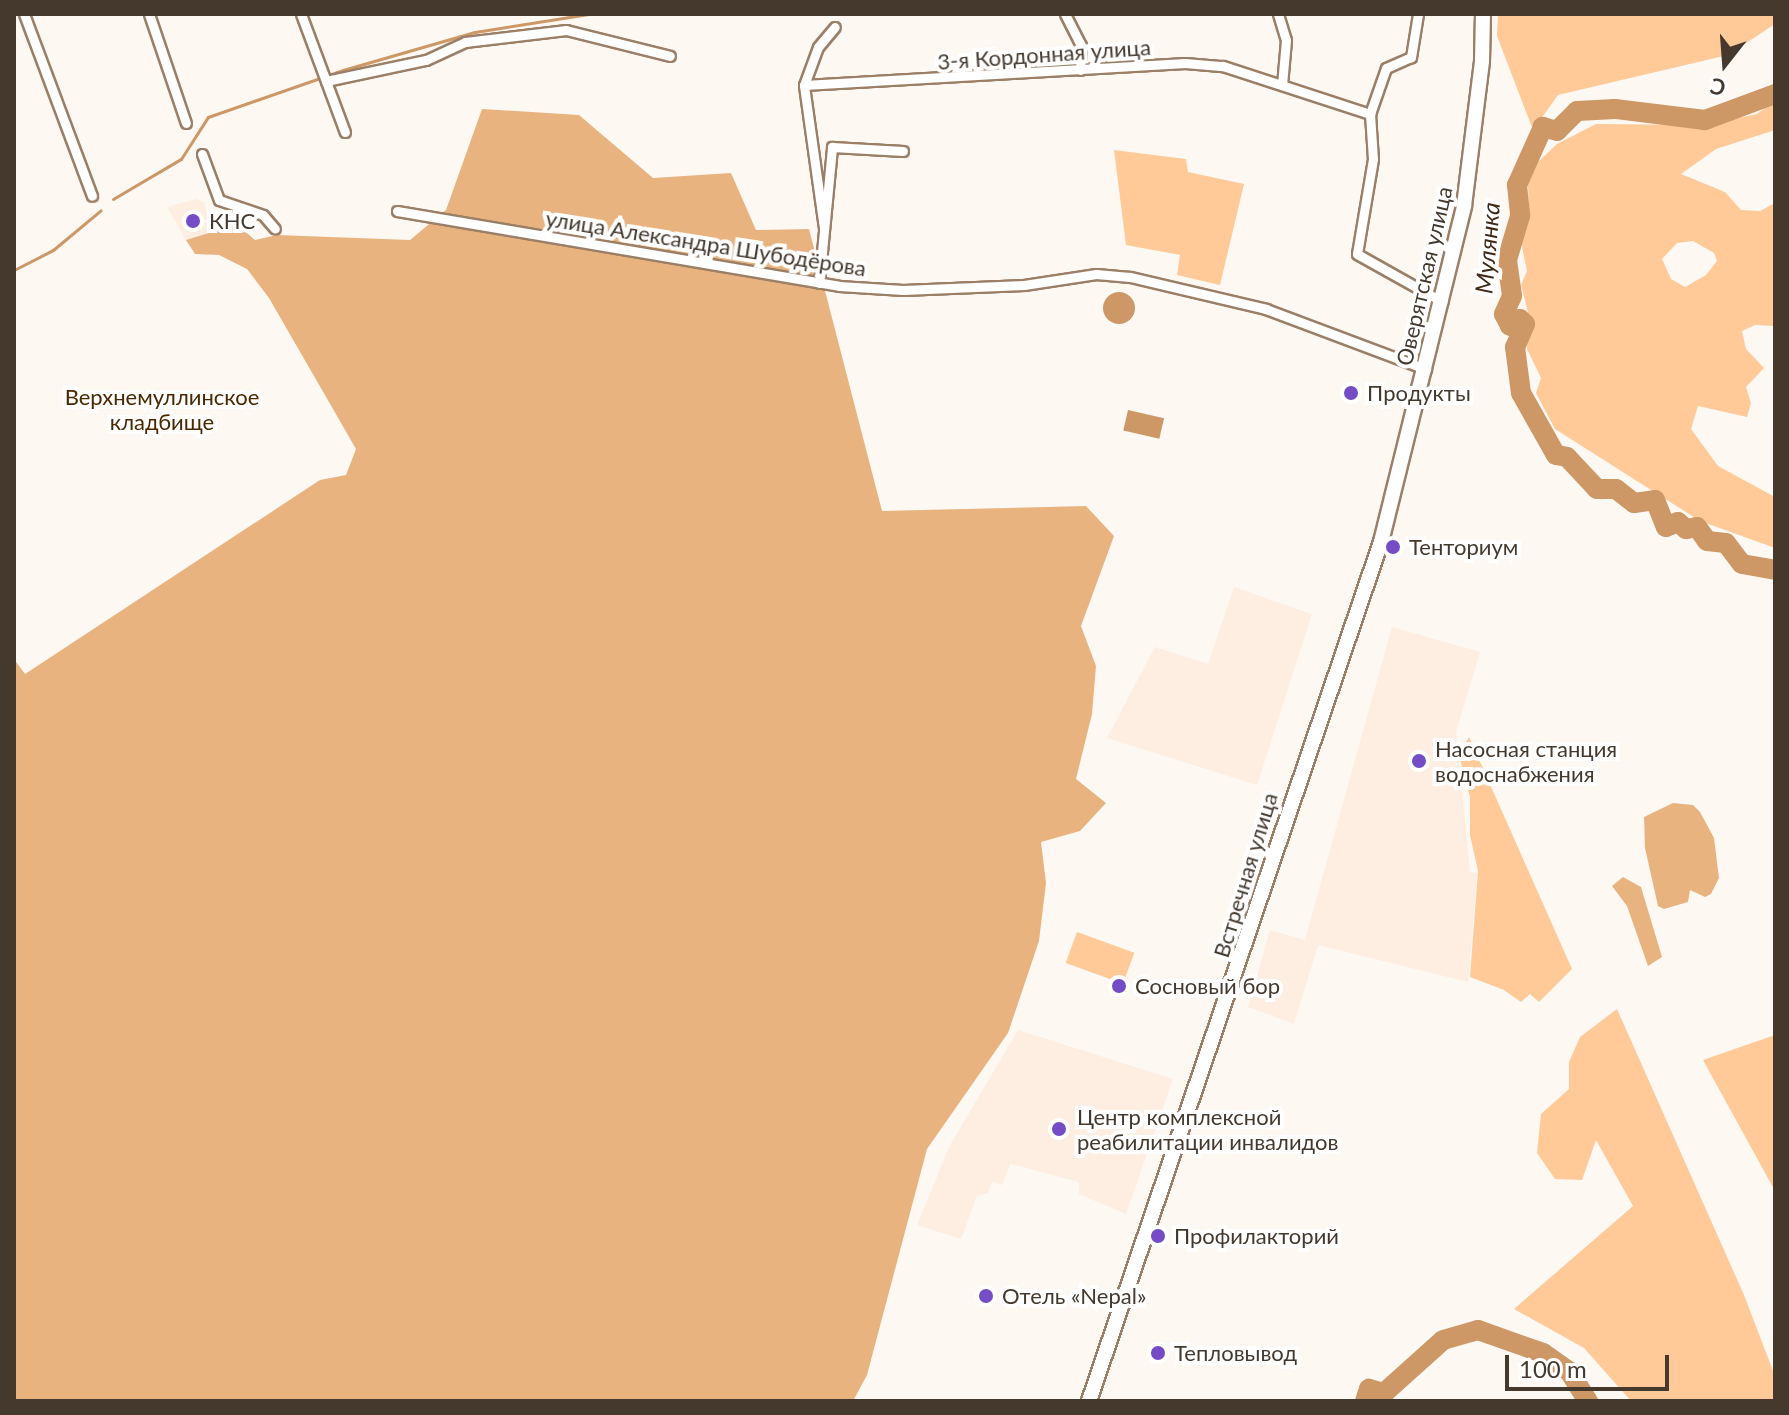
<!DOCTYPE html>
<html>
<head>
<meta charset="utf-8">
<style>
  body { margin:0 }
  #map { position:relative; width:1789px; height:1415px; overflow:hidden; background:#fef8f2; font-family:Lato,sans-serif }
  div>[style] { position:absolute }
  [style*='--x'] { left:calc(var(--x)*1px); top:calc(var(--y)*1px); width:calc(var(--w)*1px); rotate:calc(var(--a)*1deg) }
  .built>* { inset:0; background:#fdeee1 }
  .green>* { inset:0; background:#ffc998; transform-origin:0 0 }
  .forest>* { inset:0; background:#e9b37f }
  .water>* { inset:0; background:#cd9866; transform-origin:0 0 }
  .round { border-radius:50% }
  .stream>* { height:3px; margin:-1.5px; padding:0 1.5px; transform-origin:1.5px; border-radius:1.5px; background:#cd9866 }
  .river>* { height:20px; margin:-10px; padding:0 10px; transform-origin:10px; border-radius:10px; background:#cd9866 }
  .roads { filter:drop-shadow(2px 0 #9b7f66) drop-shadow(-2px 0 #9b7f66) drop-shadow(0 2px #9b7f66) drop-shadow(0 -2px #9b7f66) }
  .street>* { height:9px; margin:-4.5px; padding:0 4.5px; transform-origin:4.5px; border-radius:4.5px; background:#fff }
  .secondary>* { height:14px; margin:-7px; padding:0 7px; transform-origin:7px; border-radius:7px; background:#fff }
  .dots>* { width:22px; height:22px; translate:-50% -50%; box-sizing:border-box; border:4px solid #fff; border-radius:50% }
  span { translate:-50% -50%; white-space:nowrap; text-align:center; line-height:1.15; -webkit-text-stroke:8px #fff; paint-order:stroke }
  .street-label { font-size:22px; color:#45392e }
  .poi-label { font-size:22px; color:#45392e }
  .left { translate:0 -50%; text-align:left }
  .park-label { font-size:22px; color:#4b2800 }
  .water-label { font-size:24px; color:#412a14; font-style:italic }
  .frame { position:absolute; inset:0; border:16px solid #45392e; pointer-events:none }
  .north { position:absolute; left:1685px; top:24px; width:80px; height:80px; -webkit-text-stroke:6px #fff; paint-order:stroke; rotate:197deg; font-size:22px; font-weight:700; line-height:32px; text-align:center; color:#45392e }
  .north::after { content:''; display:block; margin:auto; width:28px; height:36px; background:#45392e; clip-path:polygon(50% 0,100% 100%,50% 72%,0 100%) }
  .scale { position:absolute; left:1505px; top:1355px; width:164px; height:36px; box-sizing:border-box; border:4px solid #45392e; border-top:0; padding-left:10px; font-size:24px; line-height:28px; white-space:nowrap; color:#45392e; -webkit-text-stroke:6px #fff; paint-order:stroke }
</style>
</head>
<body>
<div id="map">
  <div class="built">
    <div style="clip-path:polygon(196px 199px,204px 202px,212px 232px,186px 240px,167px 207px)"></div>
    <div style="clip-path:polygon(1234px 587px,1312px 614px,1257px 785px,1107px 738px,1155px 647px,1208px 664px)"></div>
    <div style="clip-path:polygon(1392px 627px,1480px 652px,1456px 732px,1470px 872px,1477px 873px,1468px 982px,1318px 945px,1294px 1024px,1248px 1007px,1270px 930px,1305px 940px)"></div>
    <div style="clip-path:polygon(1018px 1030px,1173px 1079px,1126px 1214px,1079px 1194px,1079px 1182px,1010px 1164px,1002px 1185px,992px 1182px,988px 1193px,977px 1196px,961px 1239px,917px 1225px,950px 1145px)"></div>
  </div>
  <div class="green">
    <div style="clip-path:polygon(1498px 14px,1775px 14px,1775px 24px,1728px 55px,1558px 95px,1533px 130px,1497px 36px)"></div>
    <div style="clip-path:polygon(evenodd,1775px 100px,1775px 130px,1716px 149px,1681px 174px,1725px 192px,1741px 210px,1760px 211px,1775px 203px,1775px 326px,1755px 325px,1742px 331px,1746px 349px,1764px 368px,1746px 387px,1751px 403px,1747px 417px,1698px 406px,1691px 429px,1718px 466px,1775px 497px,1775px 548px,1700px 521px,1555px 429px,1536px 393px,1541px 378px,1527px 349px,1528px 312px,1521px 285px,1527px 271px,1520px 237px,1529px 209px,1528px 184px,1538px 162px,1557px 144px,1596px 124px,1705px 125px,1757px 114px,1775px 100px,1693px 241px,1714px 253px,1717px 261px,1706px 275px,1685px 287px,1671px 279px,1662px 259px,1677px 243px,1693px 241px)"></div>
    <div style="clip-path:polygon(1114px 150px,1186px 159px,1188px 172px,1244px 184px,1220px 285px,1177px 275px,1180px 255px,1126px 245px)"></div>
    <div style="clip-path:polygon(1469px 737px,1572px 969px,1539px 1002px,1530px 994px,1521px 1002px,1504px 990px,1470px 977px,1478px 871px,1470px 835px,1470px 797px,1459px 755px)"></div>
    <div style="left:1077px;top:932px;width:61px;height:33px;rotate:20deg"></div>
    <div style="clip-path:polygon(1617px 1009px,1744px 1295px,1775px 1376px,1775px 1401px,1631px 1401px,1584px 1348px,1514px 1309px,1633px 1206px,1596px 1140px,1582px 1180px,1555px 1179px,1537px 1153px,1541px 1114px,1569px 1089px,1569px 1062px,1580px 1037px)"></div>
    <div style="clip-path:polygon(1775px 1035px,1775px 1191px,1703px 1060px)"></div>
  </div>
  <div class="forest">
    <div style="clip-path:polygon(482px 109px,579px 115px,653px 178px,731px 173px,756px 230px,809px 229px,882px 511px,1086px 506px,1114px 536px,1081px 626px,1096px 666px,1092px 714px,1076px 779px,1106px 803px,1080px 831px,1041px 842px,1046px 883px,1039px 941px,1008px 1033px,927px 1149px,867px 1375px,853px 1401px,14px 1401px,14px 659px,25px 674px,320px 480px,346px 475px,356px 449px,269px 298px,247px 269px,219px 255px,195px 254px,186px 240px,212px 232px,220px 210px,255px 240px,277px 235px,410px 240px,446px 210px)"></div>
    <div style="clip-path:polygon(1673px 803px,1693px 805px,1700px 812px,1714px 838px,1719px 878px,1711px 894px,1705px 897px,1690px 890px,1688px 902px,1664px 909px,1658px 906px,1645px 848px,1644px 817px)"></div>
    <div style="clip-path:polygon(1623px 877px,1641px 887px,1662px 957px,1648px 966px,1627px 906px,1612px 886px)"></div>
  </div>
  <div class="water">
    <div class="round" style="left:1103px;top:292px;width:32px;height:32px"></div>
    <div style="left:1128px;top:410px;width:37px;height:21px;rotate:13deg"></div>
  </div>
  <div class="stream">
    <div style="--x:113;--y:199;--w:79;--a:-30.5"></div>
    <div style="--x:181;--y:159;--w:50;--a:-57.3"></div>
    <div style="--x:208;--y:117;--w:143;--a:-19.2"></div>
    <div style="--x:343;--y:70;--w:137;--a:-16.1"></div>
    <div style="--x:475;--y:32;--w:115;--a:-9"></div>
    <div style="--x:14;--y:270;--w:44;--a:-27.1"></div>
    <div style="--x:53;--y:250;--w:62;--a:-39.8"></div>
  </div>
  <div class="river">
    <div style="--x:1775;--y:94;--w:75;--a:159.6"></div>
    <div style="--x:1705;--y:120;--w:91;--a:-173"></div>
    <div style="--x:1615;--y:109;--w:38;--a:177"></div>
    <div style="--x:1577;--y:111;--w:28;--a:135"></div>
    <div style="--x:1557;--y:131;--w:15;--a:-164"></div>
    <div style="--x:1543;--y:127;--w:64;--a:114.1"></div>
    <div style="--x:1517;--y:185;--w:31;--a:84"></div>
    <div style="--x:1520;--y:216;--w:46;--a:106.5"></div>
    <div style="--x:1507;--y:260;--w:36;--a:82"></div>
    <div style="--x:1512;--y:296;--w:20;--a:114"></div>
    <div style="--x:1504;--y:314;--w:13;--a:63"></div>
    <div style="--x:1510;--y:326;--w:12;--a:-35"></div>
    <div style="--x:1520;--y:319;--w:7;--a:45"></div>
    <div style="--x:1525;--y:324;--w:25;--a:113"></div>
    <div style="--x:1515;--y:347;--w:46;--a:82.6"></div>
    <div style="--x:1521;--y:393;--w:71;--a:60.6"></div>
    <div style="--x:1556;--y:455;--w:11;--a:10"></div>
    <div style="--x:1567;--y:457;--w:44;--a:46.8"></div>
    <div style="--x:1597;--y:489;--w:19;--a:0"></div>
    <div style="--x:1616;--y:489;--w:23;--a:38"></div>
    <div style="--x:1634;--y:503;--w:21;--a:-8"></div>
    <div style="--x:1655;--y:500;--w:29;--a:68"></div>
    <div style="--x:1666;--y:527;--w:13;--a:-23"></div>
    <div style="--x:1678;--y:522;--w:11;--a:41"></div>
    <div style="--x:1686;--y:529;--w:11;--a:-10"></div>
    <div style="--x:1697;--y:527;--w:17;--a:54"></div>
    <div style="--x:1707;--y:541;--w:19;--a:6"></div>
    <div style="--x:1726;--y:543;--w:26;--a:53"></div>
    <div style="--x:1742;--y:564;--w:34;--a:10"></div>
    <div style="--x:1365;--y:1401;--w:13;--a:-72"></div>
    <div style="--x:1369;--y:1389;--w:16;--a:15"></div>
    <div style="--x:1384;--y:1393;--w:79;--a:-41.9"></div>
    <div style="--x:1443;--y:1340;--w:36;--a:-16"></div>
    <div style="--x:1478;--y:1330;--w:69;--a:19.5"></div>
    <div style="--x:1543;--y:1353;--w:32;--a:35"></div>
    <div style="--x:1569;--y:1371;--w:36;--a:58"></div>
  </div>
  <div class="roads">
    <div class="street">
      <div style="--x:24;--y:14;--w:194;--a:69.5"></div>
      <div style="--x:149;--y:14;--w:115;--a:71.3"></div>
      <div style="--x:301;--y:14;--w:126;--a:69.6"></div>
      <div style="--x:1065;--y:14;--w:35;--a:63"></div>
      <div style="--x:1081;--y:45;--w:25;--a:92"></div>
      <div style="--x:1278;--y:14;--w:27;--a:73"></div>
      <div style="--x:1286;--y:40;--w:45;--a:95.1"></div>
      <div style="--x:1418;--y:14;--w:44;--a:99.2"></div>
      <div style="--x:1411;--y:57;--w:27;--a:156"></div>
      <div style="--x:1386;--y:68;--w:49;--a:109.2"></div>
      <div style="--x:1370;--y:114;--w:45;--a:86.2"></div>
      <div style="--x:1373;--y:159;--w:96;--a:99.6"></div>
      <div style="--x:1357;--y:254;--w:98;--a:29.2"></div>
      <div style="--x:326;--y:81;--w:102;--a:-11.9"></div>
      <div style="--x:426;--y:60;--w:43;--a:-24.8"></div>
      <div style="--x:465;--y:42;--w:102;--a:-6.8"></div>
      <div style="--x:566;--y:30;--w:107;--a:14"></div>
      <div style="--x:804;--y:85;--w:382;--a:-3.3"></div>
      <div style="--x:1185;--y:63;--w:38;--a:5"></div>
      <div style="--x:1223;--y:66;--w:155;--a:18.1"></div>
      <div style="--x:202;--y:154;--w:49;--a:69.7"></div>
      <div style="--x:219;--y:200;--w:46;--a:18.8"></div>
      <div style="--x:263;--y:215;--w:18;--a:49"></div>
      <div style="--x:397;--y:211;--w:448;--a:9.6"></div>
      <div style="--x:839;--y:286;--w:64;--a:3.6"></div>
      <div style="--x:903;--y:290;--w:121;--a:-2.4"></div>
      <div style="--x:1024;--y:285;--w:73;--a:-8.7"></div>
      <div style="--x:1096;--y:274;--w:34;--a:5"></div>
      <div style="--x:1130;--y:277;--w:140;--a:13.2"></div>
      <div style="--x:1266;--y:309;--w:171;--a:20.6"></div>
      <div style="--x:824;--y:228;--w:144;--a:-98"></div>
      <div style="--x:804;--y:85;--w:40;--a:-69.8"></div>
      <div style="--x:818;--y:47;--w:26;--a:-50"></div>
      <div style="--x:819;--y:283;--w:137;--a:-84.5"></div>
      <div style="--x:832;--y:147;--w:71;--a:3.2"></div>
    </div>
    <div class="secondary">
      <div style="--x:1089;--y:1401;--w:907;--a:-71.23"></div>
      <div style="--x:1381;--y:542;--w:346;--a:-76.1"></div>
      <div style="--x:1464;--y:206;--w:146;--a:-82.9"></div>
      <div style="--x:1482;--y:61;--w:47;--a:-88.8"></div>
    </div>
  </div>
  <div class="dots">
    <div style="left:193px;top:221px;background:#744cc5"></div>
    <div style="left:1351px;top:393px;background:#744cc5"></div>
    <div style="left:1393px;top:547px;background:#744cc5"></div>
    <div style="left:1419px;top:761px;background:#744cc5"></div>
    <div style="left:1119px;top:986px;background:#744cc5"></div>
    <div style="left:1059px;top:1129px;background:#744cc5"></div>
    <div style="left:1158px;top:1236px;background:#744cc5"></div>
    <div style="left:986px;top:1296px;background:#744cc5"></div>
    <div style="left:1158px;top:1353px;background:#744cc5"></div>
  </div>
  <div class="street-label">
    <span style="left:1044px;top:54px;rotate:-4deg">3-я Кордонная улица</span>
    <span style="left:706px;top:243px;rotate:9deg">улица Александра Шубодёрова</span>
    <span style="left:1424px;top:276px;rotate:-77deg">Оверятская улица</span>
    <span style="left:1245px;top:875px;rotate:-73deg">Встречная улица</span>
  </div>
  <div class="poi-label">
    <span class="left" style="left:209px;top:221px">КНС</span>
    <span class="left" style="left:1367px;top:393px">Пpoдукты</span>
    <span class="left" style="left:1409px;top:547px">Тенториум</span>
    <span class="left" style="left:1435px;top:761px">Насосная станция<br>водоснабжения</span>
    <span class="left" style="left:1135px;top:986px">Сосновый бор</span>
    <span class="left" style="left:1077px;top:1129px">Центр комплексной<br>реабилитации инвалидов</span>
    <span class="left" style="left:1174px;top:1236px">Профилакторий</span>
    <span class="left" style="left:1002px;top:1296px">Отель «Nepal»</span>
    <span class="left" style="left:1174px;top:1353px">Тепловывод</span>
  </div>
  <div class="park-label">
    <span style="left:162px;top:409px">Верхнемуллинское<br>кладбище</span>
  </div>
  <div class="water-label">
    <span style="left:1487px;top:248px;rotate:-85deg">Мулянка</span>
  </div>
  <div class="frame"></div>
  <div class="north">С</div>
  <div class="scale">100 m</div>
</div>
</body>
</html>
